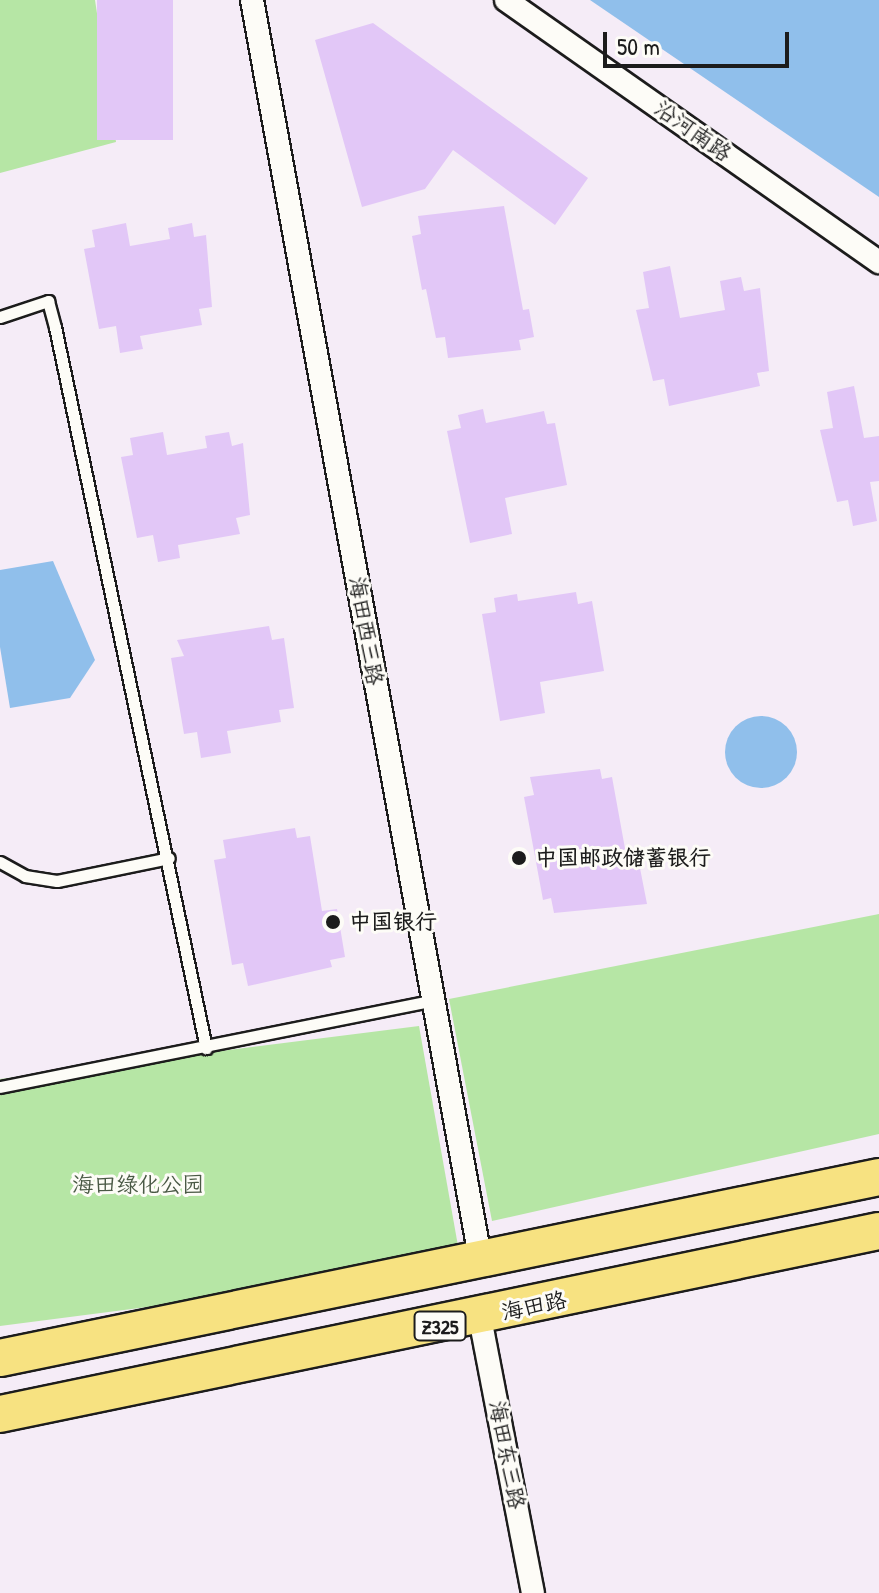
<!DOCTYPE html>
<html>
<head>
<meta charset="utf-8">
<style>
  body { margin:0 }
  #map { position:relative; width:879px; height:1593px; overflow:hidden; background:#f5ecf7; font-family:"Patrick Hand","LXGW WenKai TC",sans-serif }
  div>[style] { position:absolute }
  [style*='--x'] { left:calc(var(--x)*1px); top:calc(var(--y)*1px); width:calc(var(--w)*1px); rotate:calc(var(--a)*1deg) }
  .green>* { inset:0; background:#b6e6a5 }
  .water>* { inset:0; background:#90bfeb }
  .round { border-radius:50% }
  .building>* { inset:0; background:#e2c7f7; transform-origin:0 0 }
  .roads { filter:drop-shadow(2px 0 #1c1c1c) drop-shadow(-2px 0 #1c1c1c) drop-shadow(0 2px #1c1c1c) drop-shadow(0 -2px #1c1c1c) }
  .lane>* { height:11px; margin:-5.5px; padding:0 5.5px; transform-origin:5.5px; border-radius:5.5px; background:#fdfcf7 }
  .street>* { height:22px; margin:-11px; padding:0 11px; transform-origin:11px; border-radius:11px; background:#fdfcf7 }
  .primary>* { height:36px; margin:-18px; padding:0 18px; transform-origin:18px; border-radius:18px; background:#f7e281 }
  .dots>* { width:22px; height:22px; translate:-50% -50%; box-sizing:border-box; border:4px solid #fdfcf7; border-radius:50% }
  span { translate:-50% -50%; white-space:nowrap; text-align:center; line-height:1.15; -webkit-text-stroke:6px #fdfcf7; paint-order:stroke }
  .shield-label span { padding:2px 6px; background:#fdfcf7; border:2px solid; border-radius:6px; -webkit-text-stroke-width:0 }
  .shield-label { font-size:20px; color:#1c1c1c; font-weight:700 }
  .street-label { font-size:22px; color:#1c1c1c }
  .poi-label { font-size:22px; color:#1c1c1c; font-weight:700 }
  .left { translate:0 -50%; text-align:left }
  .park-label { font-size:22px; color:#4a5945 }
  .scale { position:absolute; left:603px; top:32px; width:186px; height:36px; box-sizing:border-box; border:4px solid #1c1c1c; border-top:0; padding-left:10px; font-size:24px; line-height:28px; white-space:nowrap; color:#1c1c1c; -webkit-text-stroke:6px #fdfcf7; paint-order:stroke }
</style>
</head>
<body>
<div id="map">
  <div class="green">
    <div style="clip-path:polygon(0 0,95px 0,116px 142px,0 173px)"></div>
    <div style="clip-path:polygon(879px 914px,879px 1134px,492px 1221px,449px 999px)"></div>
    <div style="clip-path:polygon(419px 1026px,458px 1246px,186px 1302px,0 1326px,0 1079px)"></div>
  </div>
  <div class="water">
    <div style="clip-path:polygon(590px 0,879px 0,879px 197px)"></div>
    <div style="clip-path:polygon(53px 561px,95px 660px,70px 698px,10px 708px,0 647px,0 570px)"></div>
    <div class="round" style="left:725px;top:716px;width:72px;height:72px"></div>
  </div>
  <div class="building">
    <div style="left:97px;top:0;width:76px;height:140px"></div>
    <div style="clip-path:polygon(373px 23px,588px 178px,555px 225px,453px 150px,425px 189px,362px 207px,315px 40px)"></div>
    <div style="clip-path:polygon(504px 206px,523px 310px,529px 309px,534px 337px,519px 340px,521px 350px,448px 358px,445px 337px,436px 338px,426px 289px,422px 290px,412px 236px,421px 234px,418px 216px)"></div>
    <div style="clip-path:polygon(126px 223px,130px 246px,170px 239px,168px 228px,192px 223px,194px 237px,206px 235px,212px 307px,199px 309px,202px 325px,140px 336px,143px 349px,120px 353px,116px 326px,99px 329px,84px 249px,95px 247px,92px 230px)"></div>
    <div style="clip-path:polygon(670px 266px,680px 318px,725px 310px,720px 281px,741px 277px,744px 291px,760px 288px,769px 371px,757px 373px,760px 386px,669px 406px,664px 379px,653px 381px,636px 310px,649px 308px,643px 272px)"></div>
    <div style="clip-path:polygon(854px 386px,864px 438px,879px 436px,879px 481px,870px 482px,877px 521px,853px 526px,848px 500px,837px 502px,820px 430px,833px 428px,827px 392px)"></div>
    <div style="clip-path:polygon(483px 409px,486px 423px,544px 411px,547px 424px,555px 423px,567px 485px,505px 498px,512px 534px,470px 543px,447px 431px,461px 428px,458px 415px)"></div>
    <div style="clip-path:polygon(163px 432px,167px 455px,207px 448px,205px 436px,229px 432px,232px 446px,243px 443px,250px 515px,236px 518px,240px 534px,178px 545px,180px 558px,158px 562px,153px 535px,137px 538px,121px 457px,133px 455px,130px 438px)"></div>
    <div style="clip-path:polygon(576px 592px,578px 604px,592px 601px,604px 671px,540px 682px,545px 713px,500px 721px,482px 614px,496px 612px,494px 598px,517px 594px,518px 601px)"></div>
    <div style="clip-path:polygon(269px 626px,272px 640px,284px 638px,294px 708px,279px 710px,281px 722px,227px 731px,231px 753px,201px 758px,197px 732px,184px 734px,171px 658px,184px 656px,177px 640px)"></div>
    <div style="clip-path:polygon(600px 769px,602px 779px,612px 777px,628px 865px,639px 863px,647px 904px,554px 913px,551px 898px,543px 900px,524px 797px,534px 795px,530px 777px)"></div>
    <div style="clip-path:polygon(295px 828px,297px 838px,310px 836px,322px 911px,337px 909px,345px 957px,330px 960px,332px 967px,248px 986px,243px 963px,232px 965px,214px 860px,226px 858px,223px 840px)"></div>
  </div>
  <div class="roads">
    <div class="lane">
      <div style="--x:0;--y:317;--w:51;--a:-18.4"></div>
      <div style="--x:48;--y:301;--w:27;--a:75"></div>
      <div style="--x:55;--y:327;--w:737;--a:78.17"></div>
      <div style="--x:0;--y:862;--w:29;--a:29"></div>
      <div style="--x:25;--y:876;--w:32;--a:9"></div>
      <div style="--x:57;--y:881;--w:114;--a:-11.6"></div>
      <div style="--x:0;--y:1087;--w:440;--a:-11.3"></div>
    </div>
    <div class="street">
      <div style="--x:252;--y:0;--w:1283;--a:79.72"></div>
      <div style="--x:506;--y:0;--w:456;--a:35.1"></div>
      <div style="--x:480;--y:1318;--w:280;--a:79.1"></div>
    </div>
    <div class="primary">
      <div style="--x:0;--y:1358;--w:897;--a:-11.64"></div>
      <div style="--x:0;--y:1414;--w:898;--a:-11.76"></div>
    </div>
  </div>
  <div class="dots">
    <div style="left:519px;top:858px;background:#1c1c1c"></div>
    <div style="left:333px;top:922px;background:#1c1c1c"></div>
  </div>
  <div class="shield-label">
    <span style="left:440px;top:1326px">Z325</span>
  </div>
  <div class="street-label">
    <span style="left:693px;top:131px;rotate:35deg">沿河南路</span>
    <span style="left:366px;top:631px;rotate:80deg">海田西三路</span>
    <span style="left:534px;top:1306px;rotate:-12deg">海田路</span>
    <span style="left:507px;top:1455px;rotate:79deg">海田东三路</span>
  </div>
  <div class="poi-label">
    <span class="left" style="left:535px;top:858px">中国邮政储蓄银行</span>
    <span class="left" style="left:349px;top:922px">中国银行</span>
  </div>
  <div class="park-label">
    <span style="left:138px;top:1185px">海田绿化公园</span>
  </div>
  <div class="scale">50 m</div>
</div>
</body>
</html>
